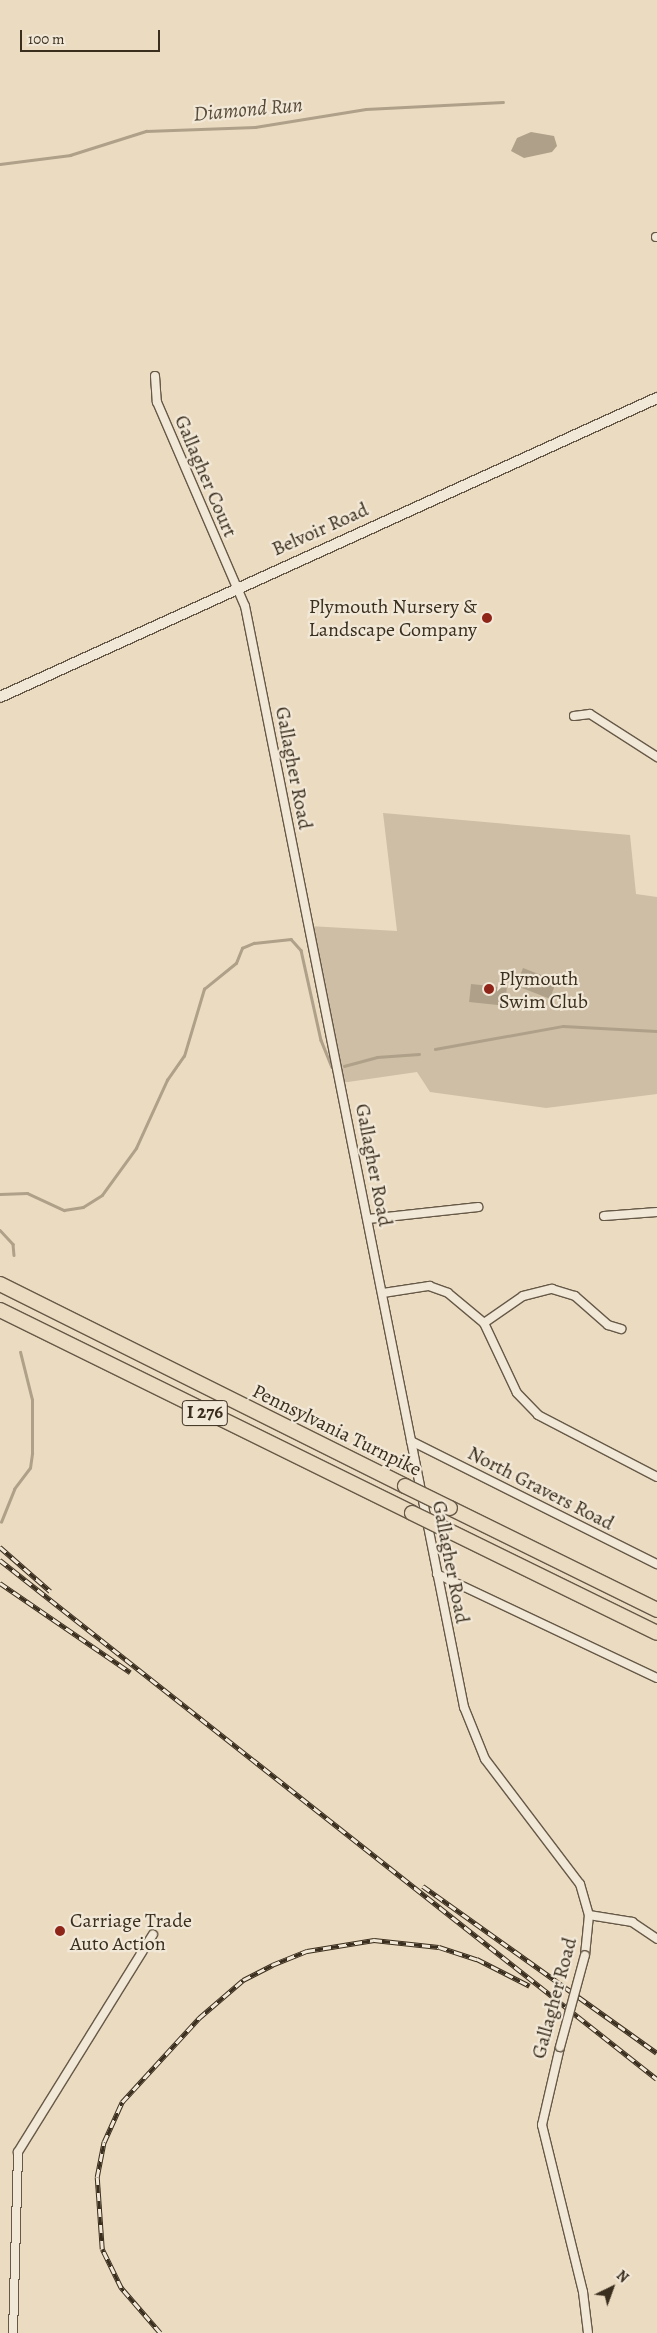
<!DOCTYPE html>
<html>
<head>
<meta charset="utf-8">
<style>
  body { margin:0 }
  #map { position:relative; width:657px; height:2333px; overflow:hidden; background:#ebdbc1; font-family:Alegreya,serif }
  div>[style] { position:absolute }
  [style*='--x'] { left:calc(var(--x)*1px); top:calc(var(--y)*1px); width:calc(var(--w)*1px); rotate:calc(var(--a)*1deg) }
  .green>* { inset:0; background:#cdbea5 }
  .water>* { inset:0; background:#afa08a; transform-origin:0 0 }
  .stream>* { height:2.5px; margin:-1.25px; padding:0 1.25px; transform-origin:1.25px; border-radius:1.25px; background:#afa08a }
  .roads { filter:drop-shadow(1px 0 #665947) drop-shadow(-1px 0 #665947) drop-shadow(0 1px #665947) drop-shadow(0 -1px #665947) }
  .minor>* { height:8px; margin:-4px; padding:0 4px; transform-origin:4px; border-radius:4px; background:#f2e8d7 }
  .tertiary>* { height:10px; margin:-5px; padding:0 5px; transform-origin:5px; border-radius:5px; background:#f2e8d7 }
  .motorway>* { height:14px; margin:-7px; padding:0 7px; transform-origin:7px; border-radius:7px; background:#ebdbc1 }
  .rail>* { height:4.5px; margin-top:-2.25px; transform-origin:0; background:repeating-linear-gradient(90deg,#f2e8d7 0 8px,#3a2e1e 0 16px); box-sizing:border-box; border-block:1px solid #3a2e1e }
  .bridges { filter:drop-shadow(1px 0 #665947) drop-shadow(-1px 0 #665947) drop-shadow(0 1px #665947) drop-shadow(0 -1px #665947) }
  .minor-bridge>* { height:8px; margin:-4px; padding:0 4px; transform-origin:4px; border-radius:4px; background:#f2e8d7 }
  .motorway-bridge>* { height:14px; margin:-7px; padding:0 7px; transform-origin:7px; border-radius:7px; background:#ebdbc1 }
  .dots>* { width:14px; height:14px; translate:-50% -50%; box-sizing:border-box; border:2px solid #f2e8d7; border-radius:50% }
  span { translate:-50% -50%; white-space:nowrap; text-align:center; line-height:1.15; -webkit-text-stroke:4.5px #f2e8d7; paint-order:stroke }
  .shield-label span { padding:1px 4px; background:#f2e8d7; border:1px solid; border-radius:4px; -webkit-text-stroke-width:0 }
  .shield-label { font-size:19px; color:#3a2e1e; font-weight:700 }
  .street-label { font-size:20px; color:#3a2e1e }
  .poi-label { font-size:20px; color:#3a2e1e }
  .right { translate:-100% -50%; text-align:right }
  .left { translate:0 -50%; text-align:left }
  .water-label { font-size:21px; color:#574a39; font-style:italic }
  .north { position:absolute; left:587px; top:2263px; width:50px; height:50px; -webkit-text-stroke:4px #f2e8d7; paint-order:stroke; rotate:42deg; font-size:14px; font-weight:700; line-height:20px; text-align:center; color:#3a2e1e }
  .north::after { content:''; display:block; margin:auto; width:18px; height:22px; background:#3a2e1e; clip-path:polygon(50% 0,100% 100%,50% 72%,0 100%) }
  .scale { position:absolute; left:20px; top:30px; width:140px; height:22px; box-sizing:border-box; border:2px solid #3a2e1e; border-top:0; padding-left:6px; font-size:15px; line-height:18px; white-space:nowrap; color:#3a2e1e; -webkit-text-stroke:4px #f2e8d7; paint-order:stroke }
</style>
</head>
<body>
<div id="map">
  <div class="green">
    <div style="clip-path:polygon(383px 813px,630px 835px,636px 894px,657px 897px,657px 1094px,546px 1108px,430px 1092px,417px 1072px,341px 1083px,309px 926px,397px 931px)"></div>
  </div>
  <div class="water">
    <div style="clip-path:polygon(531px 132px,554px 136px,557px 146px,552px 152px,524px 158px,511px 151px,517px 138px)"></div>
    <div style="left:523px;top:968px;width:36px;height:19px;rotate:21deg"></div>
    <div style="left:471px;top:984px;width:36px;height:18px;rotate:6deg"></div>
  </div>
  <div class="stream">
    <div style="--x:0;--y:164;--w:71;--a:-7.3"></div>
    <div style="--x:70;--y:155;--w:80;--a:-17.5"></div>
    <div style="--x:146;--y:131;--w:109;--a:-2.1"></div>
    <div style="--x:255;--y:127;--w:112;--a:-9.2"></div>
    <div style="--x:366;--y:109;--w:137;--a:-2.9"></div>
    <div style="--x:435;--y:1049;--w:130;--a:-10.2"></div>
    <div style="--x:563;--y:1026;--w:94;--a:3"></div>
    <div style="--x:344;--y:1066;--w:34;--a:-15"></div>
    <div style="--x:377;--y:1057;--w:42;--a:-4.1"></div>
    <div style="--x:0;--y:1194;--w:27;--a:-2"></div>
    <div style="--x:27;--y:1193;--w:41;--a:24.7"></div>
    <div style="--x:64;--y:1210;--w:19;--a:-9"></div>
    <div style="--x:83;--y:1207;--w:22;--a:-32"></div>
    <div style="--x:102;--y:1195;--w:58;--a:-54.1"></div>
    <div style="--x:136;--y:1148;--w:75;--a:-65.5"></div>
    <div style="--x:167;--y:1080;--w:29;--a:-55"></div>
    <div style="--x:184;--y:1056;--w:70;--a:-73.4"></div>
    <div style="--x:204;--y:989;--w:41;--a:-39.1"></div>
    <div style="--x:236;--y:963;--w:16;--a:-68"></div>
    <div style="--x:242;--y:948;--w:13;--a:-23"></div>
    <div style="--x:254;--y:943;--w:37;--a:-6"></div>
    <div style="--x:291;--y:939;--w:15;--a:48"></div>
    <div style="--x:301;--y:950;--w:92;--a:77.5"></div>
    <div style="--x:321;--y:1040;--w:29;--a:68"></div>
    <div style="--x:0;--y:1230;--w:19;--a:47"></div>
    <div style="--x:13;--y:1244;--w:11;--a:85"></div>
    <div style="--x:1;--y:1522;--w:35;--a:-68"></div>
    <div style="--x:14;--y:1489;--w:26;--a:-53"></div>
    <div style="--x:30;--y:1468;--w:15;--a:-82"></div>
    <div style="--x:32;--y:1453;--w:53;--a:-90"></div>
    <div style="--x:32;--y:1400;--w:49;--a:-104"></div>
  </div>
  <div class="roads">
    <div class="minor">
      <div style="--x:656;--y:237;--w:1;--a:0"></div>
      <div style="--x:155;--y:376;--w:26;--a:86"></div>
      <div style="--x:157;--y:402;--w:222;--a:66.7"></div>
      <div style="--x:245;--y:606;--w:1123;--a:78.75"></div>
      <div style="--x:464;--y:1707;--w:56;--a:68"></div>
      <div style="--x:485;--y:1759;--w:157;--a:52.8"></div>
      <div style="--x:580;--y:1884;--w:32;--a:74"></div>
      <div style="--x:589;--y:1915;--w:40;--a:95.7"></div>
      <div style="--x:574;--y:716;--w:16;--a:-7"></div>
      <div style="--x:590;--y:714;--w:80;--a:32.7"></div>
      <div style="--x:604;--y:1216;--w:53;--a:-4.3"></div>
      <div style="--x:368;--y:1219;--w:111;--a:-6.2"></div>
      <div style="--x:383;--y:1293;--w:47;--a:-8.7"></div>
      <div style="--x:429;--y:1286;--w:20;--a:20"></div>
      <div style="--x:448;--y:1293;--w:47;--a:39.8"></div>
      <div style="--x:484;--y:1323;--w:77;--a:64.8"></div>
      <div style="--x:517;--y:1393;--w:30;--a:46"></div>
      <div style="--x:538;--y:1415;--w:134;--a:27.5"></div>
      <div style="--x:484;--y:1323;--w:47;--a:-34.7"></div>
      <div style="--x:523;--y:1296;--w:30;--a:-14"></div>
      <div style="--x:552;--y:1289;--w:24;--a:17"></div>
      <div style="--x:575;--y:1296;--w:44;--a:41.3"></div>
      <div style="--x:608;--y:1325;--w:14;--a:17"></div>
      <div style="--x:411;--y:1441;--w:275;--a:26.6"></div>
      <div style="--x:437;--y:1574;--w:243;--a:25.3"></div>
      <div style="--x:589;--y:1915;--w:44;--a:9.2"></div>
      <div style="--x:632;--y:1922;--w:30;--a:34"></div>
      <div style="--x:560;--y:2047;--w:80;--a:103"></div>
      <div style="--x:542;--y:2125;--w:172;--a:76.2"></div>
      <div style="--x:583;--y:2292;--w:41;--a:83"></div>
      <div style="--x:13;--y:2333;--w:181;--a:-88.4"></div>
      <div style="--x:18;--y:2152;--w:256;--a:-58.2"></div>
    </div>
    <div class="tertiary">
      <div style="--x:0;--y:697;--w:722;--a:-24.47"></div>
    </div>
    <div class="motorway">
      <div style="--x:0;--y:1284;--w:453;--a:26.5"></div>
      <div style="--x:0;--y:1310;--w:459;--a:26.2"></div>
      <div style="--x:450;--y:1508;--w:231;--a:26.2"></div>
      <div style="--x:443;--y:1528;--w:238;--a:26.1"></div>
    </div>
  </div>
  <div class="rail">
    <div style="--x:0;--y:1547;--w:67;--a:41.3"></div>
    <div style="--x:0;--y:1560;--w:837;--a:38.31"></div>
    <div style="--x:0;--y:1583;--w:158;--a:34.4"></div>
    <div style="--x:423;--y:1886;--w:287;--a:35.5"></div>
    <div style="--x:160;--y:2333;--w:60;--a:-130.9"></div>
    <div style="--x:121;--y:2288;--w:43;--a:-116"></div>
    <div style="--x:102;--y:2249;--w:72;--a:-94"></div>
    <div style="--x:97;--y:2177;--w:36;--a:-79"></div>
    <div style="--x:104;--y:2142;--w:44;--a:-65.8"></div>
    <div style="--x:122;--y:2102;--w:114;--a:-47.5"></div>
    <div style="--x:199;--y:2018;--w:58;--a:-40.8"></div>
    <div style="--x:243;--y:1980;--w:33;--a:-27"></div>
    <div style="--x:272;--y:1965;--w:38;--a:-22"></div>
    <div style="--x:307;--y:1951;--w:68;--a:-9.3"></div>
    <div style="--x:374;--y:1940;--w:65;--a:6.1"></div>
    <div style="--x:439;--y:1947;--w:40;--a:18"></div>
    <div style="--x:477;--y:1959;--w:59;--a:27"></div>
  </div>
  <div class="bridges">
    <div class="minor-bridge">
      <div style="--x:560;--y:2047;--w:95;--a:-74.8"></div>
    </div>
    <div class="motorway-bridge">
      <div style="--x:405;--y:1486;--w:50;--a:26.1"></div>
      <div style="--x:412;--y:1513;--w:34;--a:26"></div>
    </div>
  </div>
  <div class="dots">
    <div style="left:487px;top:618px;background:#8f2418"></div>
    <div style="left:489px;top:989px;background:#8f2418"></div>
    <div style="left:60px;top:1931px;background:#8f2418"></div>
  </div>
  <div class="shield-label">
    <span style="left:205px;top:1413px">I 276</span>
  </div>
  <div class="street-label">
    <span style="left:206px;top:476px;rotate:67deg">Gallagher Court</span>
    <span style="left:320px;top:529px;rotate:-24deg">Belvoir Road</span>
    <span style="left:294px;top:768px;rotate:79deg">Gallagher Road</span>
    <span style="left:374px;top:1165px;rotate:79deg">Gallagher Road</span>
    <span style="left:337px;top:1430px;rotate:26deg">Pennsylvania Turnpike</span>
    <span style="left:541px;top:1488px;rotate:27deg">North Gravers Road</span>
    <span style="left:451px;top:1562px;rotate:79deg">Gallagher Road</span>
    <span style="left:554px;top:1998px;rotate:-75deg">Gallagher Road</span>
  </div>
  <div class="poi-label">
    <span class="right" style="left:477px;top:618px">Plymouth Nursery &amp;<br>Landscape Company</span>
    <span class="left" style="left:499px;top:990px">Plymouth<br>Swim Club</span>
    <span class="left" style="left:70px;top:1932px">Carriage Trade<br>Auto Action</span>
  </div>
  <div class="water-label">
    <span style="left:248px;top:109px;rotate:-5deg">Diamond Run</span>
  </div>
  <div class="north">N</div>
  <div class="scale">100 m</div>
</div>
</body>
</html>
